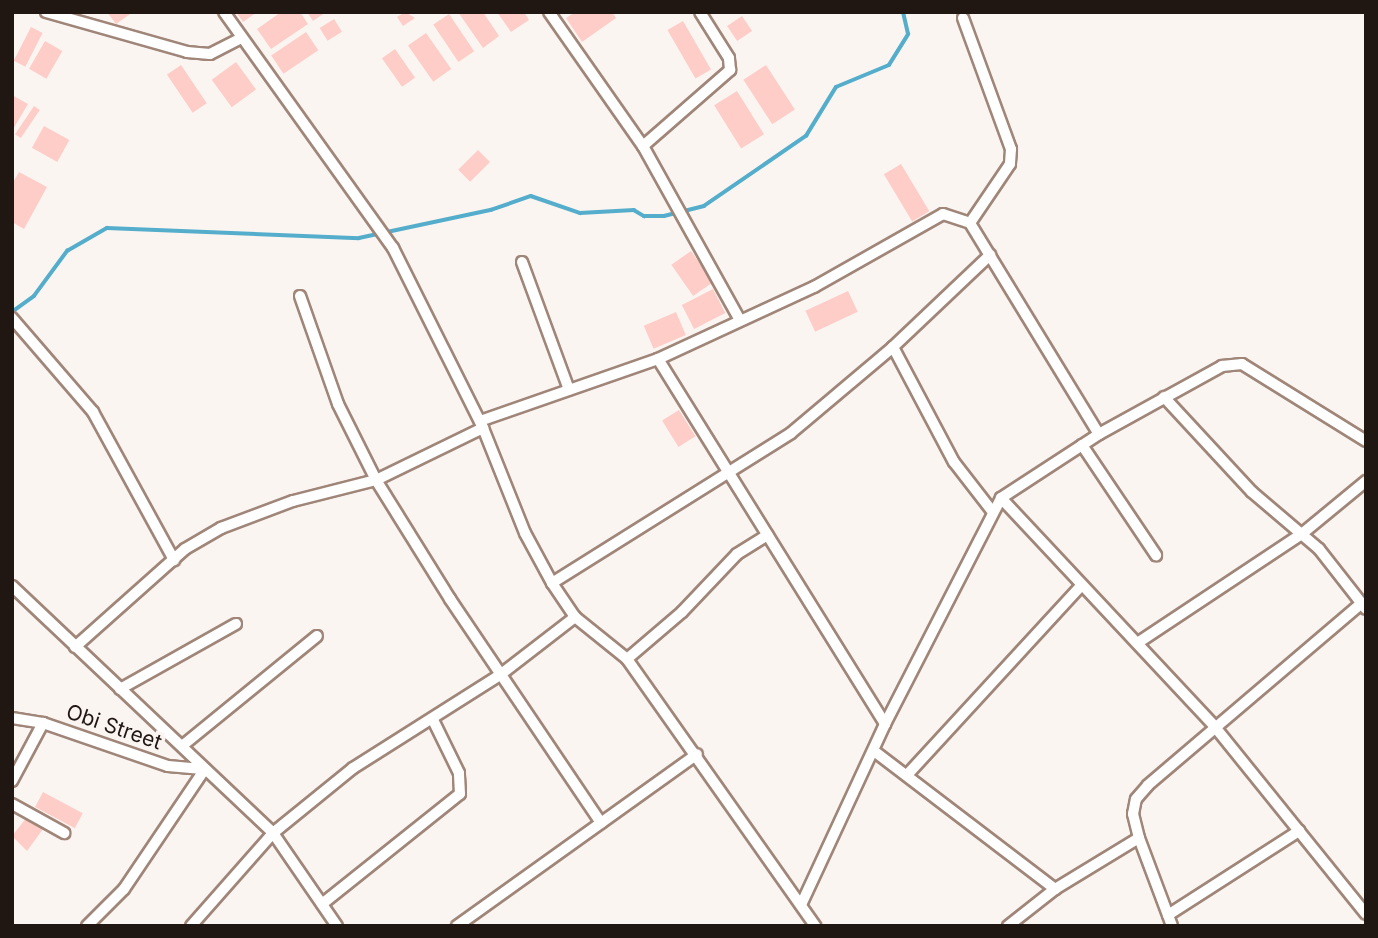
<!DOCTYPE html>
<html>
<head>
<meta charset="utf-8">
<style>
  body { margin:0 }
  #map { position:relative; width:1378px; height:938px; overflow:hidden; background:#fbf5f2; font-family:Inter,sans-serif }
  div>[style] { position:absolute }
  [style*='--x'] { left:calc(var(--x)*1px); top:calc(var(--y)*1px); width:calc(var(--w)*1px); rotate:calc(var(--a)*1deg) }
  .stream>* { height:3.5px; margin:-1.75px; padding:0 1.75px; transform-origin:1.75px; border-radius:1.75px; background:#55adcc }
  .building>* { inset:0; background:#ffcdc7; transform-origin:0 0 }
  .roads { filter:drop-shadow(2px 0 #a08679) drop-shadow(-2px 0 #a08679) drop-shadow(0 2px #a08679) drop-shadow(0 -2px #a08679) }
  .street>* { height:10px; margin:-5px; padding:0 5px; transform-origin:5px; border-radius:5px; background:#fff }
  span { translate:-50% -50%; white-space:nowrap; text-align:center; line-height:1.15; -webkit-text-stroke:7px #fbf5f2; paint-order:stroke }
  .street-label { font-size:21px; color:#201612 }
  .frame { position:absolute; inset:0; border:14px solid #201612; pointer-events:none }
</style>
</head>
<body>
<div id="map">
  <div class="stream">
    <div style="--x:12;--y:312;--w:27;--a:-36"></div>
    <div style="--x:34;--y:296;--w:56;--a:-53.7"></div>
    <div style="--x:67;--y:251;--w:46;--a:-29.9"></div>
    <div style="--x:107;--y:228;--w:252;--a:2.3"></div>
    <div style="--x:359;--y:238;--w:135;--a:-12"></div>
    <div style="--x:491;--y:210;--w:42;--a:-19.3"></div>
    <div style="--x:531;--y:196;--w:52;--a:19.1"></div>
    <div style="--x:580;--y:213;--w:54;--a:-3.2"></div>
    <div style="--x:634;--y:210;--w:12;--a:31"></div>
    <div style="--x:644;--y:216;--w:20;--a:0"></div>
    <div style="--x:664;--y:216;--w:41;--a:-14"></div>
    <div style="--x:704;--y:206;--w:124;--a:-34.5"></div>
    <div style="--x:806;--y:136;--w:57;--a:-58.5"></div>
    <div style="--x:836;--y:87;--w:57;--a:-22.5"></div>
    <div style="--x:889;--y:65;--w:36;--a:-58"></div>
    <div style="--x:908;--y:34;--w:23;--a:-103"></div>
  </div>
  <div class="building">
    <div style="clip-path:polygon(107px 12px,133px 12px,116px 24px)"></div>
    <div style="clip-path:polygon(236px 12px,257px 12px,243px 22px)"></div>
    <div style="clip-path:polygon(281px 12px,300px 12px,308px 24px,271px 49px,257px 29px)"></div>
    <div style="clip-path:polygon(307px 12px,326px 12px,313px 21px)"></div>
    <div style="clip-path:polygon(405px 12px,415px 18px,403px 26px,397px 17px)"></div>
    <div style="clip-path:polygon(458px 12px,483px 12px,499px 36px,483px 48px)"></div>
    <div style="clip-path:polygon(497px 12px,524px 12px,529px 20px,511px 32px)"></div>
    <div style="clip-path:polygon(575px 12px,612px 12px,616px 18px,582px 42px,566px 18px)"></div>
    <div style="left:449px;top:14px;width:45px;height:19px;rotate:56deg"></div>
    <div style="left:742px;top:16px;width:18px;height:18px;rotate:56deg"></div>
    <div style="left:334px;top:19px;width:15px;height:17px;rotate:58deg"></div>
    <div style="left:683px;top:21px;width:56px;height:18px;rotate:60deg"></div>
    <div style="left:31px;top:27px;width:13px;height:38px;rotate:27deg"></div>
    <div style="left:306px;top:32px;width:22px;height:42px;rotate:56deg"></div>
    <div style="left:426px;top:33px;width:44px;height:22px;rotate:55deg"></div>
    <div style="left:45px;top:41px;width:20px;height:32px;rotate:30deg"></div>
    <div style="left:395px;top:49px;width:35px;height:16px;rotate:55deg"></div>
    <div style="left:236px;top:62px;width:34px;height:30px;rotate:54deg"></div>
    <div style="left:181px;top:65px;width:46px;height:17px;rotate:56deg"></div>
    <div style="left:766px;top:65px;width:53px;height:27px;rotate:57deg"></div>
    <div style="left:737px;top:91px;width:51px;height:27px;rotate:58deg"></div>
    <div style="clip-path:polygon(12px 95px,28px 104px,12px 131px)"></div>
    <div style="left:34px;top:106px;width:7px;height:34px;rotate:34deg"></div>
    <div style="left:44px;top:126px;width:29px;height:25px;rotate:29deg"></div>
    <div style="left:478px;top:150px;width:17px;height:28px;rotate:45deg"></div>
    <div style="left:901px;top:164px;width:55px;height:20px;rotate:59deg"></div>
    <div style="clip-path:polygon(19px 172px,47px 187px,24px 229px,12px 222px,12px 184px)"></div>
    <div style="left:691px;top:251px;width:38px;height:24px;rotate:55deg"></div>
    <div style="left:713px;top:289px;width:27px;height:35px;rotate:63deg"></div>
    <div style="left:848px;top:291px;width:23px;height:47px;rotate:65deg"></div>
    <div style="left:676px;top:312px;width:25px;height:35px;rotate:67deg"></div>
    <div style="left:679px;top:410px;width:31px;height:20px;rotate:58deg"></div>
    <div style="left:43px;top:792px;width:45px;height:17px;rotate:28deg"></div>
    <div style="clip-path:polygon(27px 817px,43px 829px,27px 851px,12px 836px)"></div>
  </div>
  <div class="roads">
    <div class="street">
      <div style="--x:46;--y:12;--w:147;--a:15.8"></div>
      <div style="--x:187;--y:52;--w:23;--a:5"></div>
      <div style="--x:210;--y:54;--w:36;--a:-27"></div>
      <div style="--x:224;--y:12;--w:290;--a:54.4"></div>
      <div style="--x:393;--y:248;--w:201;--a:63.4"></div>
      <div style="--x:483;--y:428;--w:113;--a:68.2"></div>
      <div style="--x:525;--y:533;--w:57;--a:61.6"></div>
      <div style="--x:552;--y:583;--w:41;--a:55.9"></div>
      <div style="--x:575;--y:617;--w:67;--a:38.9"></div>
      <div style="--x:627;--y:659;--w:327;--a:54.8"></div>
      <div style="--x:549;--y:12;--w:164;--a:55"></div>
      <div style="--x:643;--y:146;--w:199;--a:60.9"></div>
      <div style="--x:963;--y:18;--w:140;--a:69.9"></div>
      <div style="--x:1011;--y:149;--w:15;--a:94"></div>
      <div style="--x:1010;--y:164;--w:71;--a:124.1"></div>
      <div style="--x:643;--y:146;--w:116;--a:-41.1"></div>
      <div style="--x:730;--y:70;--w:12;--a:-95"></div>
      <div style="--x:729;--y:58;--w:54;--a:-122.2"></div>
      <div style="--x:522;--y:262;--w:136;--a:69.8"></div>
      <div style="--x:300;--y:296;--w:114;--a:70.6"></div>
      <div style="--x:338;--y:404;--w:85;--a:63.4"></div>
      <div style="--x:376;--y:480;--w:140;--a:58.1"></div>
      <div style="--x:450;--y:599;--w:270;--a:56"></div>
      <div style="--x:12;--y:318;--w:124;--a:49.2"></div>
      <div style="--x:93;--y:412;--w:169;--a:61.3"></div>
      <div style="--x:893;--y:347;--w:130;--a:62.1"></div>
      <div style="--x:954;--y:462;--w:62;--a:52.2"></div>
      <div style="--x:658;--y:359;--w:430;--a:58.1"></div>
      <div style="--x:1164;--y:397;--w:129;--a:47.2"></div>
      <div style="--x:1252;--y:492;--w:88;--a:40.4"></div>
      <div style="--x:1319;--y:549;--w:76;--a:51.9"></div>
      <div style="--x:480;--y:421;--w:188;--a:-19.2"></div>
      <div style="--x:658;--y:359;--w:172;--a:-24.8"></div>
      <div style="--x:814;--y:287;--w:148;--a:-29.5"></div>
      <div style="--x:943;--y:214;--w:28;--a:18"></div>
      <div style="--x:970;--y:223;--w:247;--a:58.6"></div>
      <div style="--x:1082;--y:445;--w:133;--a:56.1"></div>
      <div style="--x:1001;--y:498;--w:313;--a:46.9"></div>
      <div style="--x:1215;--y:727;--w:240;--a:51.1"></div>
      <div style="--x:552;--y:583;--w:282;--a:-32.1"></div>
      <div style="--x:791;--y:433;--w:133;--a:-40.1"></div>
      <div style="--x:893;--y:347;--w:134;--a:-43.5"></div>
      <div style="--x:12;--y:586;--w:359;--a:43.4"></div>
      <div style="--x:273;--y:833;--w:113;--a:55.5"></div>
      <div style="--x:1139;--y:642;--w:197;--a:-33.6"></div>
      <div style="--x:1303;--y:533;--w:82;--a:-39.5"></div>
      <div style="--x:75;--y:647;--w:147;--a:-41.7"></div>
      <div style="--x:185;--y:549;--w:42;--a:-30.3"></div>
      <div style="--x:221;--y:528;--w:77;--a:-20.6"></div>
      <div style="--x:293;--y:501;--w:86;--a:-14.2"></div>
      <div style="--x:376;--y:480;--w:119;--a:-25.9"></div>
      <div style="--x:627;--y:659;--w:72;--a:-40.5"></div>
      <div style="--x:682;--y:612;--w:80;--a:-46.5"></div>
      <div style="--x:737;--y:554;--w:36;--a:-32"></div>
      <div style="--x:120;--y:689;--w:133;--a:-29.3"></div>
      <div style="--x:12;--y:718;--w:31;--a:9"></div>
      <div style="--x:43;--y:723;--w:132;--a:19"></div>
      <div style="--x:168;--y:766;--w:37;--a:5"></div>
      <div style="--x:182;--y:746;--w:174;--a:-39.2"></div>
      <div style="--x:874;--y:751;--w:228;--a:37.3"></div>
      <div style="--x:1055;--y:889;--w:60;--a:141.8"></div>
      <div style="--x:907;--y:775;--w:258;--a:-47.4"></div>
      <div style="--x:12;--y:781;--w:66;--a:-61.9"></div>
      <div style="--x:12;--y:804;--w:60;--a:29.1"></div>
      <div style="--x:1139;--y:838;--w:94;--a:69.4"></div>
      <div style="--x:1055;--y:889;--w:98;--a:-31.3"></div>
      <div style="--x:1139;--y:838;--w:25;--a:-104"></div>
      <div style="--x:1133;--y:814;--w:15;--a:-79"></div>
      <div style="--x:1136;--y:799;--w:18;--a:-49"></div>
      <div style="--x:1148;--y:785;--w:281;--a:-40.4"></div>
      <div style="--x:322;--y:904;--w:176;--a:-38.6"></div>
      <div style="--x:460;--y:794;--w:21;--a:-93"></div>
      <div style="--x:459;--y:773;--w:59;--a:-116.1"></div>
      <div style="--x:801;--y:905;--w:200;--a:-65.1"></div>
      <div style="--x:885;--y:724;--w:254;--a:-62.8"></div>
      <div style="--x:1001;--y:498;--w:117;--a:-33.1"></div>
      <div style="--x:1099;--y:434;--w:141;--a:-28.9"></div>
      <div style="--x:1222;--y:366;--w:20;--a:-6"></div>
      <div style="--x:1242;--y:364;--w:146;--a:31.8"></div>
      <div style="--x:1168;--y:915;--w:156;--a:-32.7"></div>
      <div style="--x:87;--y:926;--w:52;--a:-45"></div>
      <div style="--x:124;--y:889;--w:145;--a:-56"></div>
      <div style="--x:191;--y:926;--w:124;--a:-48.6"></div>
      <div style="--x:273;--y:833;--w:103;--a:-39.1"></div>
      <div style="--x:353;--y:768;--w:174;--a:-32.3"></div>
      <div style="--x:500;--y:675;--w:95;--a:-37.7"></div>
      <div style="--x:457;--y:926;--w:295;--a:-35.6"></div>
    </div>
  </div>
  <div class="street-label">
    <span style="left:114px;top:727px;rotate:19deg">Obi Street</span>
  </div>
  <div class="frame"></div>
</div>
</body>
</html>
